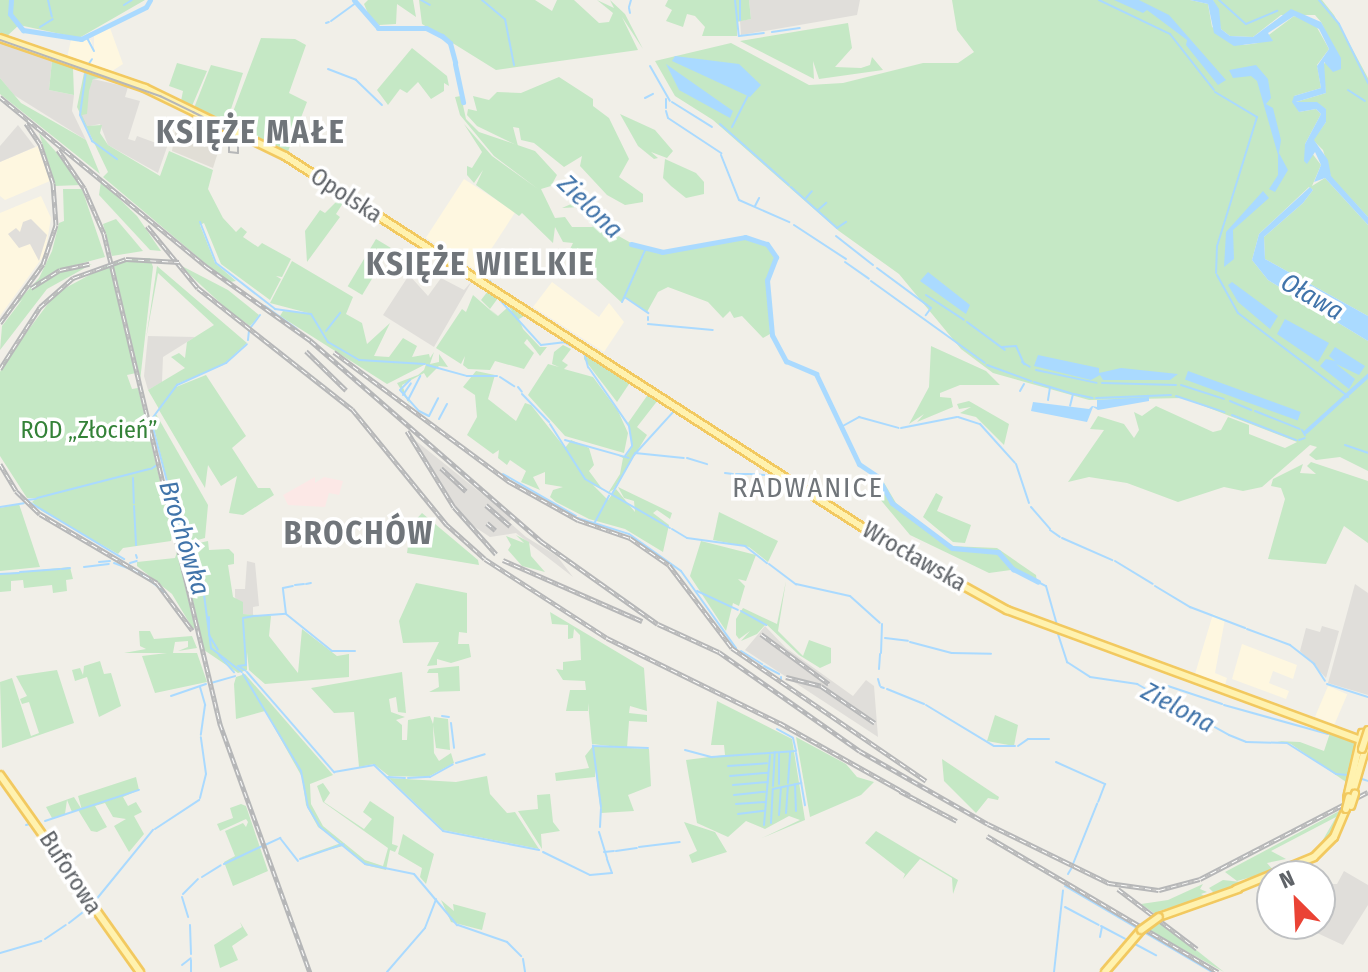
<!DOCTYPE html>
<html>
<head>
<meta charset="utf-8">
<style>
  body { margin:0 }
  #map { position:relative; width:1368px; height:972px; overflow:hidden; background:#f1efe8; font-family:"Fira Sans Condensed",sans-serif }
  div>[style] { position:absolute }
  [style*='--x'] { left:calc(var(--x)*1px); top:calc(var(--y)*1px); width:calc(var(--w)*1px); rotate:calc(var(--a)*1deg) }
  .commercial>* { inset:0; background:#fef7e0; transform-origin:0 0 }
  .industrial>* { inset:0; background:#e0deda }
  .education>* { inset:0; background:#e1ded6 }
  .medical>* { inset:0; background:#fce8e6 }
  .green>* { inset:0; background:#c5e8c5; transform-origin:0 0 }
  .water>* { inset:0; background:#aadaff; transform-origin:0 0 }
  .stream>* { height:2px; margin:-1px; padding:0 1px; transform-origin:1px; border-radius:1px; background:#aadaff }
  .canal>* { height:4px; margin:-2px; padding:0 2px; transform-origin:2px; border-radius:2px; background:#aadaff }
  .river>* { height:5px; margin:-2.5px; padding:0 2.5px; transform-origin:2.5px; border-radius:2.5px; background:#aadaff }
  .roads { filter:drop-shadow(2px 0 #f2c960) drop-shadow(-2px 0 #f2c960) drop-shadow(0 2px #f2c960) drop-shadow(0 -2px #f2c960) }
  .major>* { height:6px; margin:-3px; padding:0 3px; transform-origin:3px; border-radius:3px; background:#fff2af }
  .tram>* { height:2px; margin:-1px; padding:0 1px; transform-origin:1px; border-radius:1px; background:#b6b7b8 }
  .rail>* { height:5px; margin-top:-2.5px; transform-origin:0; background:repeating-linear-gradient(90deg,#fff 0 6px,#b6b7b8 0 12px); box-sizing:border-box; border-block:2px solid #b6b7b8 }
  .bridges { filter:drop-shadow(2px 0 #f2c960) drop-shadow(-2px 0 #f2c960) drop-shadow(0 2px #f2c960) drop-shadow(0 -2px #f2c960) }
  .major-bridge>* { height:6px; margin:-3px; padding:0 3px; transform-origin:3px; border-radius:3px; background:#fff2af }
  span { translate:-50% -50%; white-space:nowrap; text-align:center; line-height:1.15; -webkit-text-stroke:7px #fff; paint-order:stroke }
  .street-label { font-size:24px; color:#5f6368 }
  .park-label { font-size:24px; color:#348238 }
  .water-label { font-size:26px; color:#4174aa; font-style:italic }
  .quarter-label { font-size:28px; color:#70757a; letter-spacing:2px }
  .district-label { font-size:32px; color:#70757a; font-weight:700; letter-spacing:2px }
  .north { position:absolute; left:1256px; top:860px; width:80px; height:80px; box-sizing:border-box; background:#fff; border:2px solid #bfc1c3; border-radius:50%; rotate:336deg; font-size:22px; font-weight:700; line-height:32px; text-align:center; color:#5f6368 }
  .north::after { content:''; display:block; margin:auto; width:28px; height:36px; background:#ea4335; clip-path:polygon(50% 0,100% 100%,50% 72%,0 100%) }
</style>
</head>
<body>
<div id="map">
  <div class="commercial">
    <div style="clip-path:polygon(110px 28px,123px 64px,109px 73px,67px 58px,71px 40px,91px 40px,94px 51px,94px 36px)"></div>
    <div style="clip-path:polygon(38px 146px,50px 181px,5px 200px,0 196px,0 162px)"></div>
    <div style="left:464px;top:179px;width:61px;height:70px;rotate:33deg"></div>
    <div style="clip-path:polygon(41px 196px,51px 218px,45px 254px,0 316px,0 213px)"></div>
    <div style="clip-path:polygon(552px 282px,599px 317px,609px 303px,624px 322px,604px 352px,533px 307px)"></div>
    <div style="clip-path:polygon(1213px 614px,1225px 619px,1215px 673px,1227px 678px,1225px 685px,1195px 674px)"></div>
    <div style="clip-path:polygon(1242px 644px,1297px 665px,1293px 679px,1273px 671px,1269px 683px,1289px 691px,1286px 699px,1232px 679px)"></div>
    <div style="left:1328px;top:686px;width:21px;height:33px;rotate:23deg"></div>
  </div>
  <div class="industrial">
    <div style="clip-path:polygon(749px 0,860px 0,857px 15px,741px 35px,740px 21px,751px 19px)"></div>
    <div style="clip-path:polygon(0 43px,52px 61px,49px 90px,74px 95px,72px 111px,86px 140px,14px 95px,0 78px)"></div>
    <div style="clip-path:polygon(93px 79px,128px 87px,125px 97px,140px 101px,128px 139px,135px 141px,137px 136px,167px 147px,158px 173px,108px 145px,100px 124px,85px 127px,80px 113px)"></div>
    <div style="clip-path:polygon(18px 125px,35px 147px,0 162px,0 146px)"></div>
    <div style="clip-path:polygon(31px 219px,47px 235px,39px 261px,30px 244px,19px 248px,8px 234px,16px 228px,20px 232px,23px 222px)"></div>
    <div style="clip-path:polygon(409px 275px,428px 296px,441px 278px,464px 290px,472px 281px,434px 347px,383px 315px)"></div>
    <div style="clip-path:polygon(148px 336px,195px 337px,163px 357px,162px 382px,148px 390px,144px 376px)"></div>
    <div style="clip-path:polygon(410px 436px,512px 518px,509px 522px,526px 537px,557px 556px,573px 577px,516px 533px,490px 537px,461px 518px)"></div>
    <div style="clip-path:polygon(247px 561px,255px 563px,259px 606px,253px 607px,253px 615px,243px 614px,235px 597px,235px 589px,245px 589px)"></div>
    <div style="clip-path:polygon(1355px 584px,1368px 593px,1368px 695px,1328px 683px)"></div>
    <div style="clip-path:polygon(765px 626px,786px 648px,853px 696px,866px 680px,874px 686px,878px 737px,745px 650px)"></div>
    <div style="clip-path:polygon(1322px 626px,1339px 631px,1326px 678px,1300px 651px,1306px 628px,1320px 632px)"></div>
    <div style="clip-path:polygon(1344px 871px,1368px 885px,1368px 905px,1343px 945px,1315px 932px,1333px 894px,1326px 890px,1329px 884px,1337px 884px)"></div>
  </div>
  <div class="education">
    <div style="clip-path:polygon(176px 127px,219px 149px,213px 168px,172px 151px)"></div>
  </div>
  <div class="medical">
    <div style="clip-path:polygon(315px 477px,315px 483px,324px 477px,343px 481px,339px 495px,329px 493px,325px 507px,288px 505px,283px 495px)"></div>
  </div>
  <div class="green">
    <div style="clip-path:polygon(0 0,145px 0,79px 38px,19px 25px,6px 37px,0 36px)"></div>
    <div style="clip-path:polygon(368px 0,413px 0,416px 17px,397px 4px,396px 24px,379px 25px,369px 16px,364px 4px)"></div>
    <div style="clip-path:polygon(419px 0,535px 0,552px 11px,557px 0,574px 0,599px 23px,609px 22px,613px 13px,597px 0,614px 8px,610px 0,625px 14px,643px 49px,622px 17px,638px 50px,496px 70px,422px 24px)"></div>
    <div style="clip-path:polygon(668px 0,749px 0,751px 19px,737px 22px,737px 36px,702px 36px,705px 27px,695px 16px,687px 14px,683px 27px,666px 21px,672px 10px,665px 6px)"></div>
    <div style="clip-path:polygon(952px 0,1190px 0,1208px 4px,1212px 27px,1244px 45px,1258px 43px,1294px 16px,1315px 24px,1329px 49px,1317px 65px,1321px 88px,1294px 96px,1299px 112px,1316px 109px,1321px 114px,1305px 144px,1321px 165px,1312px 186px,1325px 178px,1368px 225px,1368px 316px,1265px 259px,1264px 237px,1303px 203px,1313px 190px,1309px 187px,1259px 234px,1252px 260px,1268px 280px,1368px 341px,1368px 471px,1340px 457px,1316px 460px,1309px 455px,1317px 447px,1310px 445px,1262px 487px,1243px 491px,1224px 487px,1178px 502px,1127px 483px,1089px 477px,1068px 482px,1104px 430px,1090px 429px,1098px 416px,1124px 424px,1134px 438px,1139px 430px,1134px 412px,1142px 416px,1156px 406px,1213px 432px,1221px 430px,1228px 417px,1249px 425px,1249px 434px,1285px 448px,1297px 442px,1183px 398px,1089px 400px,993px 373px,961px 349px,899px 274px,839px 231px,713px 120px,675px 96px,655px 61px,731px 43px,809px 85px,843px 83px,923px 63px,958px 63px,974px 52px,957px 30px)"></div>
    <div style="clip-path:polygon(1213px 0,1322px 0,1334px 15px,1368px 78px,1368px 217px,1331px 177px,1323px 150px,1313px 140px,1326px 122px,1326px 109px,1296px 102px,1326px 93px,1322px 64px,1339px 59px,1321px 22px,1315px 15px,1281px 15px,1253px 37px,1230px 36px,1221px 29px)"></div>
    <div style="clip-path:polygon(848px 23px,852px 48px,835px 67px,861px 68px,870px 65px,872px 57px,883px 70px,819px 79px,813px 61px,814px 79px,740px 41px)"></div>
    <div style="clip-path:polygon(261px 38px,295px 39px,306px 45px,289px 93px,307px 102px,287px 154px,228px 125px)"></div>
    <div style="clip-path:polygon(412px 48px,447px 76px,449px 86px,444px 83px,444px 91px,431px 99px,418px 82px,407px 93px,400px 89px,388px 105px,377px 90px)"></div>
    <div style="clip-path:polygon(52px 61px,73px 68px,74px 95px,49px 90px)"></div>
    <div style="clip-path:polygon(177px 63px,207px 71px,192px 106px,181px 101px,183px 91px,169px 86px)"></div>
    <div style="clip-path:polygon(211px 65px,243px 73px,226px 124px,194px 108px)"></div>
    <div style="clip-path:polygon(84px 73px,103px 78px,93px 79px,89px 91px,87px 114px,82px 115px,87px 126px,102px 125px,100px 133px,108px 145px,160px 176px,169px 151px,213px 170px,208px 189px,223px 218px,236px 232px,241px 227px,247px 232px,243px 237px,258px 247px,262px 243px,291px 259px,282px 277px,276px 276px,281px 279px,270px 300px,221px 264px,204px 223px,200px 225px,215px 263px,236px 281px,230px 282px,212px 269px,103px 177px,108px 172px,77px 107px)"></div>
    <div style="clip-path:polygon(559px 77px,593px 99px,593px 106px,609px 118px,629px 159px,619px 177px,643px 194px,643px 202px,625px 205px,607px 195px,580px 166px,582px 156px,564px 167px,534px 143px,521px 140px,519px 128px,513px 127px,518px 146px,477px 126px,467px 115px,468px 109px,477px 111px,473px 96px,489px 100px,497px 92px,521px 93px)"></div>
    <div style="clip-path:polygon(0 78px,21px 103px,86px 140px,100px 174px,0 94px)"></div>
    <div style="clip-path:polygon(461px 96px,466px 119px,479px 132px,535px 151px,557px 175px,551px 186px,541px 189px,555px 218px,565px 217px,572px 227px,593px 227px,580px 207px,562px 208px,578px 201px,596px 208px,615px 234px,640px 248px,662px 252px,744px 237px,766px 244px,775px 259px,767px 278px,770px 334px,763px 338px,742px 316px,734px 318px,730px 311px,723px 318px,708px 302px,668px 287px,658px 292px,647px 312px,626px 298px,621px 302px,568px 253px,573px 243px,563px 242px,555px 227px,553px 243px,522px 213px,519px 216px,476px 185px,483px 170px,474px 183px,467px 175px,467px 166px,472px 168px,482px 152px,464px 124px,492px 156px,538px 189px,494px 156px,460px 115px,455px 97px)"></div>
    <div style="clip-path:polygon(620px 114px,655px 130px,673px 151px,667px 158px,651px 152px,658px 158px,654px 159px,638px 146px)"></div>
    <div style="clip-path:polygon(39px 133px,65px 162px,81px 185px,55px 186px)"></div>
    <div style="clip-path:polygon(665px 159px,696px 173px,704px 182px,704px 194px,686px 198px,671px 186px,663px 178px)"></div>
    <div style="clip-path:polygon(101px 181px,137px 216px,161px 251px,150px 250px,99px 195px)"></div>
    <div style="clip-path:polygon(63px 189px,82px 189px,105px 257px,57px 270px,8px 312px,39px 278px,52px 251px,59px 223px,64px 221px)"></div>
    <div style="clip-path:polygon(341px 197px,345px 200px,336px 214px,340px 217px,307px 262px,305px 231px,320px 210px,325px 213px)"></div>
    <div style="clip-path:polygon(116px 219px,133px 239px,143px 251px,112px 256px,103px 224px)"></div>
    <div style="left:376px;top:239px;width:17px;height:55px;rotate:31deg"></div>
    <div style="clip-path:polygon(138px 258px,150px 258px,153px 267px,140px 381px,114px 269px,114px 262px)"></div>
    <div style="clip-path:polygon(292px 261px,353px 297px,346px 314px,362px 323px,367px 344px,390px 323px,374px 356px,389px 357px,403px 338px,417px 346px,412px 357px,429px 354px,430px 358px,434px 352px,430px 364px,439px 362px,439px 354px,448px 367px,439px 366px,427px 378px,424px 373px,402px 385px,410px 405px,397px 383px,418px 375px,424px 370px,426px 364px,387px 384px,280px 316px,283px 311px,308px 313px,270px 303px)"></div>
    <div style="clip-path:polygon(92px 264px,47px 289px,0 350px,2px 326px,28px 292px,58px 272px)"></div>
    <div style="clip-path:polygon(110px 264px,136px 373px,127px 375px,132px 389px,138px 388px,172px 532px,171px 541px,123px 548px,118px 554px,42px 511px,32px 502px,37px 498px,27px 498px,0 456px,0 372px,5px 361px,56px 293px)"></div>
    <div style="clip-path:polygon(178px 264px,228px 290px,259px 315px,254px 322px,250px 326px,229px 311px)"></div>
    <div style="clip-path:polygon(157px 266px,247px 343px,223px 365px,177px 384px,159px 409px,148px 390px,185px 368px,171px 357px,179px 353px,185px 358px,187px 342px,214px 325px,158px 273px,146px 339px)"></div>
    <div style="clip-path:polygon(488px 291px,498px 298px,490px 309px,498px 316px,507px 308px,512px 311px,502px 299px,526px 315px,519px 319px,523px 329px,540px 347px,547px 347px,540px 356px,527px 339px,524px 343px,534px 353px,524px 369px,495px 361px,490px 370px,468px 369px,463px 365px,465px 356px,461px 364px,436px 348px,462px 309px,466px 312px,473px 295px,497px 316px,481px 300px)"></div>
    <div style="clip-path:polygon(563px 345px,571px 349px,562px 361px,568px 365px,564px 369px,593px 377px,618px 411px,628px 433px,624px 453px,565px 436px,528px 395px,548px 364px,559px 367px,552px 364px,554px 352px)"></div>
    <div style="clip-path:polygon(931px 346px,986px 371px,1000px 385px,960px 385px,940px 393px,940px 397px,951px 398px,953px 407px,917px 422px,924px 414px,909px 424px,929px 387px)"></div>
    <div style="clip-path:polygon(584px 352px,631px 381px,617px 402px,584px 359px)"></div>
    <div style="clip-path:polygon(476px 371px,495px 375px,488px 399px,516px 421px,525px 403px,531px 405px,565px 448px,571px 440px,589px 448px,594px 465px,589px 471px,603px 490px,593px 485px,608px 500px,616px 489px,635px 512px,634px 501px,624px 498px,618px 487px,672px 513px,670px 519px,657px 510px,653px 513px,669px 525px,663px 552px,625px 529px,589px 519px,556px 502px,550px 497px,553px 490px,563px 487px,545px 484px,545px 472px,533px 477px,540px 490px,521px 482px,526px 471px,510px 460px,507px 465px,498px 458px,499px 450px,493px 454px,467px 435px,477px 417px,475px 395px,463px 387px)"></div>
    <div style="clip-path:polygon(206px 375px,246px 436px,232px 448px,258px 488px,270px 488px,274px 495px,243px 515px,229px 513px,237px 476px,221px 486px,208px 465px,205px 488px,159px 410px,176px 387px)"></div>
    <div style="clip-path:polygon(649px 393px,658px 400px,637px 427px,647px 435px,614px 489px,608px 493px,620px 474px,623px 458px,619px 456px,626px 456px,632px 447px,628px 423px)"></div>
    <div style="clip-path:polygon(969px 401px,1009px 424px,1004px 445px,976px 417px,960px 413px,971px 407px,959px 409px,957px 404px)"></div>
    <div style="clip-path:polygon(156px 414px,208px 505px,205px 538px,183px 544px,152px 420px)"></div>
    <div style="clip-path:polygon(1311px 462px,1368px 481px,1368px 543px,1344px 526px,1326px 564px,1268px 559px,1285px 499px,1281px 488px,1271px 486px,1273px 479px,1303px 464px,1300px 473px,1316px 474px,1307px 466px)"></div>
    <div style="clip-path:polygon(883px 481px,896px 503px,950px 546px,997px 548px,1036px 575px,1037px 583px,1011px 570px,989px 573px,910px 535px,874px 492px)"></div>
    <div style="clip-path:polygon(936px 493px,943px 497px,937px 511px,971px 525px,965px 543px,953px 542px,923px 517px)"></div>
    <div style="clip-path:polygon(19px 504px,40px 567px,0 571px,0 508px)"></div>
    <div style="clip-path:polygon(719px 512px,778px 541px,768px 562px,749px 547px,713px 540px)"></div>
    <div style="clip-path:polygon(422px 513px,478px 560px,479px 565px,407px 553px,411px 525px)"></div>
    <div style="clip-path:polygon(516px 535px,529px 542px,531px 556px,545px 572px,522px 566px,508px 550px,511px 545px,506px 536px,524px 543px)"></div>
    <div style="clip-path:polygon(208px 541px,209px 550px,229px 549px,234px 554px,234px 564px,228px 565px,233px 597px,243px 602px,243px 614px,271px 616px,269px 636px,298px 673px,302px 629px,337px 656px,349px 654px,349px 677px,265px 684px,249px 670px,247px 652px,247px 670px,238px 673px,204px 650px,181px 547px)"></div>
    <div style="clip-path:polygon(701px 541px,756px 555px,746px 581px,738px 579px,745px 586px,739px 606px,733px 603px,726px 631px,690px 576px)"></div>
    <div style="clip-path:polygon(177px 552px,195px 628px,193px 629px,172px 594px,137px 566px,137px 562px,175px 558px)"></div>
    <div style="clip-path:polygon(70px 567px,73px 579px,66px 580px,67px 591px,53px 593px,52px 585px,24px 588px,23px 580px,11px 581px,11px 591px,0 592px,0 574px)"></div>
    <div style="clip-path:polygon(786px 581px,778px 631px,803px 656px,809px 640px,831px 648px,831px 663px,820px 668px,799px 655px,766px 624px,757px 634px,741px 641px,750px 631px,739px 639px,736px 635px,736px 619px,743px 608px,777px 624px)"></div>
    <div style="clip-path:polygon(416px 583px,467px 593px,467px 633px,459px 632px,458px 644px,469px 644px,471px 657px,451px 663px,437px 659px,437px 665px,427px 666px,439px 642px,403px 643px,399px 621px)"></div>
    <div style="clip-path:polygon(550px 612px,644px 668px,647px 711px,630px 706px,629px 713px,647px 715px,647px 722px,629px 721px,627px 748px,592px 744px,588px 703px,588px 711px,566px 711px,570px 690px,586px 690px,585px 681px,563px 680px,556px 669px,563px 670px,563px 662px,581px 660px,580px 635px,574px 629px,573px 638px,568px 639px,568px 625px,552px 624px)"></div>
    <div style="clip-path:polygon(139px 631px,150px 631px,154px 639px,192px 636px,197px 648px,178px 651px,188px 647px,188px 641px,175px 642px,173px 653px,197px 653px,207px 682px,155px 693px,142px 656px,167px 653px,124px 653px,146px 649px,140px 646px)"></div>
    <div style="clip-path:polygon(100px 661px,104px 674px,111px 673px,121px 706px,99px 717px,87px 677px,75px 681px,72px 670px,80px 668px,83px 675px,84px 666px)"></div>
    <div style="clip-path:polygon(459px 666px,460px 691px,429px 692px,439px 687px,438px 673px,427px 673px,429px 669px)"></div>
    <div style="clip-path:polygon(57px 670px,74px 723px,2px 748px,0 682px,12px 678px,31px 736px,39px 733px,29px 702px,22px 704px,20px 699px,27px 696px,16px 676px)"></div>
    <div style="clip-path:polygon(402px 672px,406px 713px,398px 712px,396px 697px,389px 699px,391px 712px,405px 717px,396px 720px,402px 725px,402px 740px,407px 740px,408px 720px,430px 716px,433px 724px,434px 717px,448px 719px,450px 750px,436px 748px,433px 725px,434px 753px,439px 761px,451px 753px,454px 763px,428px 777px,389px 776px,374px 764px,359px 767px,354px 712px,334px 713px,311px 688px)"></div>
    <div style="clip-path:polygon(245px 674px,333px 775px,310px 784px,311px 804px,323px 826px,365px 860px,383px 866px,388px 848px,323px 802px,317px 786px,323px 783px,330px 793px,324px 802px,364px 829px,372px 819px,363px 812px,370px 801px,394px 817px,392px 844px,398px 846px,395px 852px,390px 850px,386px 870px,365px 865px,343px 846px,299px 858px,341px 843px,318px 827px,306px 805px,302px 777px,265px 711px,236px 719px,234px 684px,236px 677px)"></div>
    <div style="clip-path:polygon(717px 701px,792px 739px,805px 820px,762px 838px,800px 820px,789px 816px,765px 829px,746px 821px,728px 837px,697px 823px,686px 760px,725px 755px,724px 745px,711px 745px)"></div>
    <div style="clip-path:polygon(995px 715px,1018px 725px,1014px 746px,987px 741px)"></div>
    <div style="clip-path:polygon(1331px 730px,1359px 740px,1346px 799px,1346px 782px,1291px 744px,1277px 741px,1300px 742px,1324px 751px)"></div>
    <div style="clip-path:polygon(796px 737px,846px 764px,857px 777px,874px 782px,861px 795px,810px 817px)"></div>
    <div style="clip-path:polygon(593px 746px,649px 749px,651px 786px,628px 795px,634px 811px,601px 813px,595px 767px,595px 777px,556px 781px,555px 773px,589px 768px,585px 756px)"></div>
    <div style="clip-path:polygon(942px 759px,999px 797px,998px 800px,988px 798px,976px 813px,944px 781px)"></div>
    <div style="clip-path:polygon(487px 776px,490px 794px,507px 813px,515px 812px,539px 849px,443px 830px,389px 778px,456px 782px)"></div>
    <div style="clip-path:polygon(136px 777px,139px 790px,123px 797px,128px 806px,136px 802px,142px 812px,134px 816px,144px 834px,129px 852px,114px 826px,126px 819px,113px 817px,105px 803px,95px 806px,107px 827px,97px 832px,91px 831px,78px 810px,72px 812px,67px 800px,65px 814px,52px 818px,46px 807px,74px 797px,82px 810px,78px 796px)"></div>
    <div style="clip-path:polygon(550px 794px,553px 822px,560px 831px,541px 834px,542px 849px,518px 811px,538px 809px,537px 795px)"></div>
    <div style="clip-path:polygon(241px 804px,246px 806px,268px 871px,233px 886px,224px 862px,235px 856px,225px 831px,243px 823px,246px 827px,248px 822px,246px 819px,220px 831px,217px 824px,233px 818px,230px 808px)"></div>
    <div style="clip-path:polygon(1343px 809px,1332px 835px,1321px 850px,1306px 861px,1215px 894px,1209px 888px,1223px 880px,1241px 882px,1302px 862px,1316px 852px,1336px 817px,1271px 851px,1286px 859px,1267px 863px,1274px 871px,1237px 881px,1225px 872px)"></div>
    <div style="clip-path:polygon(684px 822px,715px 832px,727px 852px,692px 863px,689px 855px,697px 851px)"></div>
    <div style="clip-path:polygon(876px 831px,958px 880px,953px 894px,952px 878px,920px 859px,903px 879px,905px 874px,865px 843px)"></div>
    <div style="clip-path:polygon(403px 834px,434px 854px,426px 884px,420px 877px,422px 868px,398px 854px)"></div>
    <div style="clip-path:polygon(1203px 884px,1200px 889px,1207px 892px,1201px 894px,1206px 897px,1159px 911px,1158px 916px,1141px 904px,1168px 900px)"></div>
    <div style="clip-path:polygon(441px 900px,454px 911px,453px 904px,486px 913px,482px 930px,451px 922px)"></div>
    <div style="clip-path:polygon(1157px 920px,1195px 949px,1224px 972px,1146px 929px)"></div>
    <div style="clip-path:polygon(240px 922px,248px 935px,232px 946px,238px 960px,220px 968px,214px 945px,242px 927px)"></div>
  </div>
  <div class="water">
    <div style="clip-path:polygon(1114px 0,1139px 0,1169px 15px,1226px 80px,1218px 85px,1186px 45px,1187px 40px,1147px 10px,1143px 13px)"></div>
    <div style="clip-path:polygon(1190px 0,1213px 0,1219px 9px,1221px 29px,1230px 36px,1253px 37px,1291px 9px,1321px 22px,1341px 58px,1341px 69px,1333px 72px,1324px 62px,1326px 93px,1296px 102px,1317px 102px,1326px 109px,1326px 122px,1314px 140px,1328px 160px,1331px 176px,1368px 217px,1368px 225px,1325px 178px,1314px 182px,1321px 165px,1315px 152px,1307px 164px,1304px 161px,1305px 144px,1321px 114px,1316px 109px,1299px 112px,1292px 102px,1294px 96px,1321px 88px,1317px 66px,1329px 49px,1319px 29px,1294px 16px,1268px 33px,1273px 41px,1234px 46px,1214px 33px,1208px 4px)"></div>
    <div style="clip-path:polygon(675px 56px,739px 64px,761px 85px,750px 97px,672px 61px)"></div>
    <div style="clip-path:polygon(666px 64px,733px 111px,730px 118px,679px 90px)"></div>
    <div style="clip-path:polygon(1256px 65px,1268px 79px,1271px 98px,1266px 104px,1273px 108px,1281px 140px,1279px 153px,1288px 170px,1275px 192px,1269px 189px,1278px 175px,1278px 155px,1257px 81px,1251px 76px,1233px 78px,1229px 70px)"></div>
    <div style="clip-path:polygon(1310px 187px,1313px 190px,1303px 203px,1264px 237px,1265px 259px,1368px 316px,1368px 341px,1268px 280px,1252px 260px,1259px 234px)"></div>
    <div style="clip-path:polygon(1263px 191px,1269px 198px,1233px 230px,1234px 259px,1224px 267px,1226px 232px)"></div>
    <div style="clip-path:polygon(928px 272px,970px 305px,966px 314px,920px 281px)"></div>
    <div style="clip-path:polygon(1232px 282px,1278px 316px,1270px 329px,1238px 302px,1228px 285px)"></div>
    <div style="clip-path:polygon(1285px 319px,1329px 343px,1318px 362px,1277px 334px)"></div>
    <div style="clip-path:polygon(1335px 347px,1365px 366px,1359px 375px,1336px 364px,1355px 379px,1349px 389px,1320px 366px,1326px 359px,1335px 361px,1329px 356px)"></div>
    <div style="clip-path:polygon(1038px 355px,1099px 368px,1099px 373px,1121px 368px,1178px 374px,1170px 380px,1103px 380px,1100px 375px,1091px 380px,1034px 366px)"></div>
    <div style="left:1188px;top:371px;width:120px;height:9px;rotate:20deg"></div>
    <div style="clip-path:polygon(1149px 397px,1149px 401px,1098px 410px,1093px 407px,1087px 422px,1031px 411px,1033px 402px,1089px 409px,1092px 406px,1097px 407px,1097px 400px)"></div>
  </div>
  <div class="stream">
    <div style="--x:48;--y:0;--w:17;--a:77"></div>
    <div style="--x:421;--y:0;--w:10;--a:29"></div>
    <div style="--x:482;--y:0;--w:30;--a:40"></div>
    <div style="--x:505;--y:19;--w:47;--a:78.9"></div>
    <div style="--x:735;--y:0;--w:36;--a:84"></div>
    <div style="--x:739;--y:36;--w:25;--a:-7"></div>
    <div style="--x:740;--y:0;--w:20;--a:90"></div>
    <div style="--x:1099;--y:0;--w:79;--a:25.6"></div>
    <div style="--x:1170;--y:34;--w:71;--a:51.8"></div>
    <div style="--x:1219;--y:0;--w:36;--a:42"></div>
    <div style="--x:1246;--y:24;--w:34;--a:-23"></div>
    <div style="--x:1319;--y:0;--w:31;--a:50"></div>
    <div style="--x:1339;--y:24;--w:66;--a:63.8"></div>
    <div style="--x:124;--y:5;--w:9;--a:-32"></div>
    <div style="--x:629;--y:7;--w:7;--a:-74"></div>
    <div style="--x:629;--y:8;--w:5;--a:79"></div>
    <div style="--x:331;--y:21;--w:31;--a:-36"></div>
    <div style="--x:326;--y:23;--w:3;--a:-18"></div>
    <div style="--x:40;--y:27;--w:15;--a:-32"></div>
    <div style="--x:772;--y:32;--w:28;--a:-8"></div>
    <div style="--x:86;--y:36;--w:17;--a:62"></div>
    <div style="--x:88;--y:65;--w:7;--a:-56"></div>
    <div style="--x:650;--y:66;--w:40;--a:60.3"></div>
    <div style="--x:328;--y:69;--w:30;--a:21"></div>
    <div style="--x:356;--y:80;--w:36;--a:44"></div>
    <div style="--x:86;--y:71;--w:44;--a:97.8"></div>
    <div style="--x:80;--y:115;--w:29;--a:65"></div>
    <div style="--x:92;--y:141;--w:31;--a:36"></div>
    <div style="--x:1348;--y:90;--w:20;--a:33"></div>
    <div style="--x:1215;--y:92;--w:49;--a:30.8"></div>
    <div style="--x:1257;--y:117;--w:135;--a:107.2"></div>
    <div style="--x:1217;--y:246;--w:27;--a:92"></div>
    <div style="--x:645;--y:98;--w:9;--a:-27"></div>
    <div style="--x:672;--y:102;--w:47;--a:32"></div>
    <div style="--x:666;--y:108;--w:9;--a:-90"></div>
    <div style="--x:666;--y:111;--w:7;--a:74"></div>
    <div style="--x:668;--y:118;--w:64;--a:33.4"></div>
    <div style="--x:720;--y:124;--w:92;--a:41.5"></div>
    <div style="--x:732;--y:127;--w:35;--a:-63"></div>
    <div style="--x:721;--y:155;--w:48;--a:68.2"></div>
    <div style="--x:739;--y:200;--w:55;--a:23.7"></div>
    <div style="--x:791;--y:187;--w:62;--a:41.7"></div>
    <div style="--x:806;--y:198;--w:9;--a:-49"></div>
    <div style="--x:755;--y:206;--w:9;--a:-63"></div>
    <div style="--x:818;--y:210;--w:11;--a:-41"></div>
    <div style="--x:200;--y:222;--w:44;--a:68.7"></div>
    <div style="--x:216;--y:263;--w:75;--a:37.9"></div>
    <div style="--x:275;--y:309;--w:36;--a:8"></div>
    <div style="--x:311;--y:314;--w:33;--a:59"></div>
    <div style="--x:328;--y:342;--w:36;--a:30"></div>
    <div style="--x:359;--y:360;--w:66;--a:3.5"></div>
    <div style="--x:794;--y:225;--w:62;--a:33.2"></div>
    <div style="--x:837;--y:228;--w:11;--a:-34"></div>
    <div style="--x:836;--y:236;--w:47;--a:38.1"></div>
    <div style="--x:845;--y:262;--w:29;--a:35"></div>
    <div style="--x:877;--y:268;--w:67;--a:36.5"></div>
    <div style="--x:931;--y:308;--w:9;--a:126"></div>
    <div style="--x:1217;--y:275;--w:43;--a:61.1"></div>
    <div style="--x:1238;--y:313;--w:134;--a:37.1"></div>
    <div style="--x:490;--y:281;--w:7;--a:56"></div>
    <div style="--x:871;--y:281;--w:140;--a:35.7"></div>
    <div style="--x:926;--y:295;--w:45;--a:33.3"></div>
    <div style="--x:626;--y:298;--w:27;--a:34"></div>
    <div style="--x:500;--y:300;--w:61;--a:47.7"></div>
    <div style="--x:541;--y:345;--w:23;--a:-7"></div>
    <div style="--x:564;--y:342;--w:19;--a:28"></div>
    <div style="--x:622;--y:302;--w:59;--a:-66"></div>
    <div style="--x:265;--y:306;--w:39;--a:36"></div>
    <div style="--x:648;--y:320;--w:3;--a:-90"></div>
    <div style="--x:967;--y:322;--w:47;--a:36.4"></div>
    <div style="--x:648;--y:324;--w:65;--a:5.3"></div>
    <div style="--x:251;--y:327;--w:15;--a:-53"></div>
    <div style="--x:326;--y:331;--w:23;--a:-52"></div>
    <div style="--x:248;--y:340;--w:10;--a:-84"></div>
    <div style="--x:1002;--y:347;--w:14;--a:-4"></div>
    <div style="--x:1016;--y:346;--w:20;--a:66"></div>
    <div style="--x:584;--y:352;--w:16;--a:75"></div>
    <div style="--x:1022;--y:362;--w:9;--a:32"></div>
    <div style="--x:427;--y:365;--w:41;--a:15.4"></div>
    <div style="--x:467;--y:376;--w:30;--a:0"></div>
    <div style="--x:987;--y:365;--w:47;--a:20"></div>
    <div style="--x:589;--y:368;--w:70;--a:55.4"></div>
    <div style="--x:629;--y:426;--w:20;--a:81"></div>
    <div style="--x:632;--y:446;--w:12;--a:125"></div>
    <div style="--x:1036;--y:370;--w:62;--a:12"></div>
    <div style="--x:500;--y:377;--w:17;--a:33"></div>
    <div style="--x:410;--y:380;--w:14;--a:135"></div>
    <div style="--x:400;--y:390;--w:28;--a:48"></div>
    <div style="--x:419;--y:411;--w:11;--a:27"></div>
    <div style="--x:429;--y:416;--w:20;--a:-63"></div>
    <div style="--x:1034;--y:382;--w:41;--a:17.1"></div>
    <div style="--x:1073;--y:394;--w:12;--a:104"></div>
    <div style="--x:1102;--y:383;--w:74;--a:1.5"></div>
    <div style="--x:1181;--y:385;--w:45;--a:18"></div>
    <div style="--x:518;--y:387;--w:6;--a:51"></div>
    <div style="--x:1020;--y:391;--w:8;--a:-60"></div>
    <div style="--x:522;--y:394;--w:39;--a:46"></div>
    <div style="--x:1074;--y:394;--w:19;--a:12"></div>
    <div style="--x:403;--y:395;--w:14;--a:-56"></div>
    <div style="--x:1346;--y:395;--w:3;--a:45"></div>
    <div style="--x:1176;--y:396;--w:51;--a:18.4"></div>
    <div style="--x:1096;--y:398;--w:75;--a:-2.3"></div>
    <div style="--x:408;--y:400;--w:27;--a:-63"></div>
    <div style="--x:1048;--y:400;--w:12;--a:-81"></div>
    <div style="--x:1230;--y:401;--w:23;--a:23"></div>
    <div style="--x:1255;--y:411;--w:48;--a:21.8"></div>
    <div style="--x:1232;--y:415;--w:69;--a:21.3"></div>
    <div style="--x:958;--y:417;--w:23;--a:18"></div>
    <div style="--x:980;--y:424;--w:52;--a:48.1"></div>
    <div style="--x:439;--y:419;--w:17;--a:-62"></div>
    <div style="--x:550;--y:424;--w:65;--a:57.5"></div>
    <div style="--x:585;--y:479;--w:98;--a:30"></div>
    <div style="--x:841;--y:427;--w:21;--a:-29"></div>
    <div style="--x:859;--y:417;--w:41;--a:15.4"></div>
    <div style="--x:901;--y:428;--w:57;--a:-11.1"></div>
    <div style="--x:1302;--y:430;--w:6;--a:59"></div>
    <div style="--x:565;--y:440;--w:66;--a:15.7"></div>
    <div style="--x:1299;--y:440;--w:6;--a:-18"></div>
    <div style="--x:1345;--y:445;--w:24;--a:19"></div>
    <div style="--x:635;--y:453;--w:49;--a:5.8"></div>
    <div style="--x:687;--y:458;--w:21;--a:17"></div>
    <div style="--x:1016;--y:464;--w:41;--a:71.6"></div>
    <div style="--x:151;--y:469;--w:7;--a:-34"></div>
    <div style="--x:725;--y:473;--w:8;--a:7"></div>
    <div style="--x:503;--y:474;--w:84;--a:29.9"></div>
    <div style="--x:736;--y:474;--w:13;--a:0"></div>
    <div style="--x:750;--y:474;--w:15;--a:4"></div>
    <div style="--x:767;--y:475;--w:6;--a:9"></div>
    <div style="--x:133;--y:478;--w:25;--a:88"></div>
    <div style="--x:875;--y:493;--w:10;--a:-24"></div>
    <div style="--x:612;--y:494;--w:45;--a:-60.6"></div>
    <div style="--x:634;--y:455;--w:59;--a:-47.7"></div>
    <div style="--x:37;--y:498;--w:116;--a:-14.5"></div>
    <div style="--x:26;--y:500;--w:10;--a:-6"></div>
    <div style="--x:29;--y:502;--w:111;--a:31"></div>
    <div style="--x:134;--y:506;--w:39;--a:87"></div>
    <div style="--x:0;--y:507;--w:24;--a:-9"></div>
    <div style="--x:1031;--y:507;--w:29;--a:49"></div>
    <div style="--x:578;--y:518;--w:53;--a:17.4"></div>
    <div style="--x:629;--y:534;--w:64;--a:35.4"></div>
    <div style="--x:681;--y:571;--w:95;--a:54.5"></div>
    <div style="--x:595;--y:522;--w:30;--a:-62"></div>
    <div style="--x:672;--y:529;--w:17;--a:31"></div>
    <div style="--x:687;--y:538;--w:59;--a:7.9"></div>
    <div style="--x:745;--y:546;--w:28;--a:38"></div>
    <div style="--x:1050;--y:530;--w:12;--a:35"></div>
    <div style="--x:1062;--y:538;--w:55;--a:23.7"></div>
    <div style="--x:185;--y:550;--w:134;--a:-104.7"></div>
    <div style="--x:151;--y:420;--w:44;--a:-53.4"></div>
    <div style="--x:177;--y:385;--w:54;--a:-24.2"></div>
    <div style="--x:226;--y:363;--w:28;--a:-42"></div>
    <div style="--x:136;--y:555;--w:3;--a:72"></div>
    <div style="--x:1115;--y:561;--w:44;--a:31.2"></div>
    <div style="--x:99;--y:562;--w:11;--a:-5"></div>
    <div style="--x:114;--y:563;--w:27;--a:20"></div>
    <div style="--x:139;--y:572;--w:34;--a:38"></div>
    <div style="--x:130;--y:563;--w:7;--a:-16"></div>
    <div style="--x:769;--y:564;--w:34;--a:37"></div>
    <div style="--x:796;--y:584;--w:55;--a:12.5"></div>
    <div style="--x:850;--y:596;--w:40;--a:42"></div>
    <div style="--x:84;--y:567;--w:25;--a:-7"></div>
    <div style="--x:62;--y:569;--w:8;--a:-7"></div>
    <div style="--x:20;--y:572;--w:40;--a:-4.3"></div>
    <div style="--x:0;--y:574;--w:19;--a:-3"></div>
    <div style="--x:1038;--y:582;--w:9;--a:27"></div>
    <div style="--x:1046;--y:586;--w:41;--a:74.2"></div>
    <div style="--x:306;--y:584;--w:5;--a:-11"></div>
    <div style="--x:295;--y:585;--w:9;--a:-6"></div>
    <div style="--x:1155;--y:586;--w:41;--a:31"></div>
    <div style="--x:1190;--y:607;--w:59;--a:20.9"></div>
    <div style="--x:203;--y:587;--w:62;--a:82.5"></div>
    <div style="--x:211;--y:648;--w:39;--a:38"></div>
    <div style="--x:697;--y:591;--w:45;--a:24.9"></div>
    <div style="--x:741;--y:611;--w:29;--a:29"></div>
    <div style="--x:286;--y:614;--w:59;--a:38.8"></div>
    <div style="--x:332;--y:651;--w:23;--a:0"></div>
    <div style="--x:255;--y:616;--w:31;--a:-4"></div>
    <div style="--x:286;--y:614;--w:26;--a:-97"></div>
    <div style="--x:283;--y:588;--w:10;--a:-11"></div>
    <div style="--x:209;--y:617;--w:18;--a:90"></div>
    <div style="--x:209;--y:635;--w:17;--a:59"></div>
    <div style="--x:243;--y:618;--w:11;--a:-10"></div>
    <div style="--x:243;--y:620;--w:45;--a:86.2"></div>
    <div style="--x:246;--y:665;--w:8;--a:173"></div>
    <div style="--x:238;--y:666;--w:9;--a:32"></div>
    <div style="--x:1247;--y:629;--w:46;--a:20.4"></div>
    <div style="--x:1290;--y:645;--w:31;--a:38"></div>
    <div style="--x:1314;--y:664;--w:20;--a:57"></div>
    <div style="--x:1057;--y:631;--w:33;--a:72"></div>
    <div style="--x:1067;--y:662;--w:27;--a:33"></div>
    <div style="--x:1090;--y:677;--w:48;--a:8.5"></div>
    <div style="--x:1137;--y:684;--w:105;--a:29"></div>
    <div style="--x:1229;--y:735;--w:18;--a:22"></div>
    <div style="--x:1246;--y:742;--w:41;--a:1.4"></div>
    <div style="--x:1287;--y:743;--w:58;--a:32.3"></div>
    <div style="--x:1336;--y:774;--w:12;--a:5"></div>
    <div style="--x:885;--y:638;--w:23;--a:7"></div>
    <div style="--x:910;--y:642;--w:43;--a:14.7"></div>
    <div style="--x:952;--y:653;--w:39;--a:1"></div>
    <div style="--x:741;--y:651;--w:25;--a:32"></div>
    <div style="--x:881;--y:653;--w:29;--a:-88"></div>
    <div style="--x:219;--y:655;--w:23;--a:49"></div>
    <div style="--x:764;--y:666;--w:17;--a:28"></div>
    <div style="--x:879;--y:669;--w:15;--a:-86"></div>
    <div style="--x:247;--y:672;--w:133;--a:49"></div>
    <div style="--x:334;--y:772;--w:41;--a:-9.9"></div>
    <div style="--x:374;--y:765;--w:95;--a:43.7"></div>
    <div style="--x:443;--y:831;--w:98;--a:11.2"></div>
    <div style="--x:243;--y:674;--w:113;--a:59.1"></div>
    <div style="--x:301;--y:771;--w:37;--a:79"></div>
    <div style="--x:308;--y:807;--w:23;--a:59"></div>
    <div style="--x:320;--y:827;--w:58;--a:39.4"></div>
    <div style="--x:365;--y:864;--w:50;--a:11.5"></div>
    <div style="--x:414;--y:874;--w:67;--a:49.9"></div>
    <div style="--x:781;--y:677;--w:2;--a:90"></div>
    <div style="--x:878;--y:679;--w:7;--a:74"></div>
    <div style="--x:211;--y:683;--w:25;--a:-16"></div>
    <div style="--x:1327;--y:684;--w:43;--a:17.6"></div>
    <div style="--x:1168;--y:686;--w:57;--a:18.4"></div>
    <div style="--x:200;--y:687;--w:19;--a:74"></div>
    <div style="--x:205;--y:705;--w:30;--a:98"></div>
    <div style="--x:881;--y:687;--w:3;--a:18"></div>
    <div style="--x:887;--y:689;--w:40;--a:22"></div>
    <div style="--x:171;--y:696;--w:37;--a:-19"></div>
    <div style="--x:926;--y:705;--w:79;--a:31.1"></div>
    <div style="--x:994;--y:746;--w:21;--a:0"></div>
    <div style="--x:1224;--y:705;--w:108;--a:15.6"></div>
    <div style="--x:442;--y:716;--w:7;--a:8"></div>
    <div style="--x:451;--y:723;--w:25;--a:83"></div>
    <div style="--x:777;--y:729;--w:18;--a:29"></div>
    <div style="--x:793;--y:738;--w:13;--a:77"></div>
    <div style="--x:1018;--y:746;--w:12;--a:-35"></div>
    <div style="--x:1028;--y:739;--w:21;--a:0"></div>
    <div style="--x:685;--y:750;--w:28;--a:15"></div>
    <div style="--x:712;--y:757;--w:84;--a:-4.1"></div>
    <div style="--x:796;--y:753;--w:53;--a:80.2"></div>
    <div style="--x:1056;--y:762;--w:54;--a:24.2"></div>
    <div style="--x:1105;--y:784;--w:19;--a:111"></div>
    <div style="--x:456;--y:763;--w:30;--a:-17"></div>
    <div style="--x:728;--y:766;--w:39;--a:-4"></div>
    <div style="--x:730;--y:776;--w:38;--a:-5"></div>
    <div style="--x:388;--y:777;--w:17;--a:3"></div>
    <div style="--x:408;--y:778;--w:22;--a:-3"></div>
    <div style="--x:430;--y:777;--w:26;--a:-29"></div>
    <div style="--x:1362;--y:779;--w:6;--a:18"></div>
    <div style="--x:788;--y:783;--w:31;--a:-86"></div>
    <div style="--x:779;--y:784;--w:30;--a:-90"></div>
    <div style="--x:795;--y:784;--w:27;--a:88"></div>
    <div style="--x:733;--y:785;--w:35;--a:-5"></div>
    <div style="--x:773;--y:786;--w:34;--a:-87"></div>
    <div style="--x:734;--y:795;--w:31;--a:-6"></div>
    <div style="--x:200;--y:798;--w:25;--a:-76"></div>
    <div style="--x:206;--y:774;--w:37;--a:-98"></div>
    <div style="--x:736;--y:804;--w:30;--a:-4"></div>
    <div style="--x:601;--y:807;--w:62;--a:-97.5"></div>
    <div style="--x:593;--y:746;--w:55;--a:2.1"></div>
    <div style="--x:786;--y:813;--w:26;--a:-86"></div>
    <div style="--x:738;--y:814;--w:26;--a:-7"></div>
    <div style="--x:779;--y:815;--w:27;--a:-86"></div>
    <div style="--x:45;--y:821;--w:99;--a:-18.3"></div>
    <div style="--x:771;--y:823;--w:34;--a:-87"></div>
    <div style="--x:773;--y:789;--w:29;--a:-12"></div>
    <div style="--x:26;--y:825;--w:4;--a:-14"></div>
    <div style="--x:764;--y:825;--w:70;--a:-85.1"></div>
    <div style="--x:600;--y:827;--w:18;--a:-87"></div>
    <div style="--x:155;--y:829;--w:53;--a:-33.4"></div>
    <div style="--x:599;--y:832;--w:27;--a:73"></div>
    <div style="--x:265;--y:845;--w:17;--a:-25"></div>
    <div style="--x:280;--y:838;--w:29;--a:52"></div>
    <div style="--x:639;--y:847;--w:41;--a:-7"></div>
    <div style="--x:616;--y:851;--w:21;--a:-8"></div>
    <div style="--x:543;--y:852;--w:52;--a:26.1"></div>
    <div style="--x:590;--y:875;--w:22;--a:-5"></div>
    <div style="--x:612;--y:873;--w:15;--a:-110"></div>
    <div style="--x:604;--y:852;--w:10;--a:-6"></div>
    <div style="--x:300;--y:859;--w:46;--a:-18.8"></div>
    <div style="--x:224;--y:864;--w:42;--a:-25.3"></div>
    <div style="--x:1073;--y:864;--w:65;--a:-68.2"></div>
    <div style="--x:1068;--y:874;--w:6;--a:-59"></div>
    <div style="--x:202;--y:877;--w:22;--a:-32"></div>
    <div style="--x:1065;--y:886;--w:170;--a:30.3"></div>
    <div style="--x:183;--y:894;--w:21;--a:-45"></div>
    <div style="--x:182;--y:897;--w:21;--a:73"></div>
    <div style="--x:95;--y:901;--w:92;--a:-50.8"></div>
    <div style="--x:1065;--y:907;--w:38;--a:28"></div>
    <div style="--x:69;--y:923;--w:23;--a:-38"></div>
    <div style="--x:190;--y:925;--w:29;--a:88"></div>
    <div style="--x:458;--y:925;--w:52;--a:19.1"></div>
    <div style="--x:507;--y:942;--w:20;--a:45"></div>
    <div style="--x:1101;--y:926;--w:27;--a:28"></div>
    <div style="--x:1100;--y:937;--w:10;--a:-79"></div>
    <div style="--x:45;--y:939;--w:25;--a:-34"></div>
    <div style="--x:1135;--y:944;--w:24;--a:28"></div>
    <div style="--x:0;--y:953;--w:43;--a:-16.3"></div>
    <div style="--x:523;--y:959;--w:13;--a:81"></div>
    <div style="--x:182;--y:965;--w:11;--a:-38"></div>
    <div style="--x:191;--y:972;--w:12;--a:-90"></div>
    <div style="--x:387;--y:972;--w:58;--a:-49.2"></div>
    <div style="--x:425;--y:928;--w:31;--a:-69"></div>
    <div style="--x:1054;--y:972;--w:82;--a:-83.7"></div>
  </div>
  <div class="canal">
    <div style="--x:1306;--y:432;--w:84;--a:-42.1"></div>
  </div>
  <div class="river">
    <div style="--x:11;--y:0;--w:14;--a:94"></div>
    <div style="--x:10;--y:14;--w:21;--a:51"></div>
    <div style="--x:23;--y:30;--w:59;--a:8.8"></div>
    <div style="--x:81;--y:39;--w:72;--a:-26.2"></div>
    <div style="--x:146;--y:7;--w:8;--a:-60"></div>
    <div style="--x:354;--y:0;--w:37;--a:49"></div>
    <div style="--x:378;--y:28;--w:48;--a:0"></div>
    <div style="--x:426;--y:28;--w:18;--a:27"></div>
    <div style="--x:442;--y:36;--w:11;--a:41"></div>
    <div style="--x:450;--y:43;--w:20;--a:75"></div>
    <div style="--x:455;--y:64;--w:39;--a:78"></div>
    <div style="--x:631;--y:244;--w:32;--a:14"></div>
    <div style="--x:662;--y:252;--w:84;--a:-10.2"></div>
    <div style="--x:745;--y:237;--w:23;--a:18"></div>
    <div style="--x:767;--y:244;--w:16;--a:55"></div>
    <div style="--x:776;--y:257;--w:25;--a:111"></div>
    <div style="--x:767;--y:280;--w:55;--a:84.8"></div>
    <div style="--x:772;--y:335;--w:30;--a:62"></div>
    <div style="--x:786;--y:361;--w:33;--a:23"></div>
    <div style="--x:816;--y:374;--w:100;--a:64.5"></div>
    <div style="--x:859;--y:464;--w:22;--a:34"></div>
    <div style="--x:877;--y:476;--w:31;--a:61"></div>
    <div style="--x:892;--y:503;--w:75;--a:36.9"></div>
    <div style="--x:952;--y:548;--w:46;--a:5"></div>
    <div style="--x:998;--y:552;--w:23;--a:49"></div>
    <div style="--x:1013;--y:569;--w:28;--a:27"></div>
  </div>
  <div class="roads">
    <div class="major">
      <div style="--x:0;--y:38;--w:153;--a:19"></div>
      <div style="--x:145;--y:88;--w:156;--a:25.9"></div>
      <div style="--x:285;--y:156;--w:719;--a:32.74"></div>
      <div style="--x:890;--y:545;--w:134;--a:29.1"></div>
      <div style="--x:1007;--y:610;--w:376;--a:20.2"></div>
      <div style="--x:0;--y:775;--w:242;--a:54.6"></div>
      <div style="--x:1352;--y:795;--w:47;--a:-73.9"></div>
      <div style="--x:1347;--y:798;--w:67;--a:-77"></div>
      <div style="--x:1236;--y:889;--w:84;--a:-22.3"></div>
      <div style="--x:1314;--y:857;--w:28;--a:-45"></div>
      <div style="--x:1334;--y:837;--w:30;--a:-67"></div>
      <div style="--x:1159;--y:917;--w:84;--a:-19.5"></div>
      <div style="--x:1105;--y:972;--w:55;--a:-49.4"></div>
    </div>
  </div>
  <div class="tram">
    <div style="--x:0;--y:40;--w:170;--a:19.3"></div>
    <div style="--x:160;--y:96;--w:37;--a:26"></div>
    <div style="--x:193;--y:112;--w:36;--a:27"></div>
    <div style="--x:225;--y:128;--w:20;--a:49"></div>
    <div style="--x:238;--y:143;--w:10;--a:90"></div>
    <div style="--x:238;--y:153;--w:9;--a:-174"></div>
    <div style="--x:229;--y:152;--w:19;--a:-90"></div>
    <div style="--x:229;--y:133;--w:19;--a:-145"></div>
  </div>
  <div class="rail">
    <div style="--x:0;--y:97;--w:268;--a:39.4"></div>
    <div style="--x:207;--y:267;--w:128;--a:35.4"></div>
    <div style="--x:311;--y:341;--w:305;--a:41"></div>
    <div style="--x:541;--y:541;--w:143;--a:35.4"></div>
    <div style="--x:658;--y:624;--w:67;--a:24.7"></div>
    <div style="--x:719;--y:652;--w:172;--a:35.1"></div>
    <div style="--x:860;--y:751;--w:147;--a:29.7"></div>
    <div style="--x:988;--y:824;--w:135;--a:26"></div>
    <div style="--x:1109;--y:883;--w:50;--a:8"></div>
    <div style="--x:1159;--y:890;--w:42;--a:-15"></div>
    <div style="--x:1200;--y:879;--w:189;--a:-27.4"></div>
    <div style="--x:58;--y:150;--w:46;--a:55.6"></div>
    <div style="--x:84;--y:188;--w:50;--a:66.5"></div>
    <div style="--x:104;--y:234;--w:504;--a:76.68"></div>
    <div style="--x:220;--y:724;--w:264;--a:70.1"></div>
    <div style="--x:147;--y:226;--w:80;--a:50.6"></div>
    <div style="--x:198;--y:288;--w:196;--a:38.2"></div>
    <div style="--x:352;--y:409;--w:149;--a:50.7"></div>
    <div style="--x:446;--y:524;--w:52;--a:41.9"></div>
    <div style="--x:485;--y:559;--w:145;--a:32.9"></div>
    <div style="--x:607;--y:638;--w:193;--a:26.2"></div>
    <div style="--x:780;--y:723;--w:148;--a:29.2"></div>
    <div style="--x:31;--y:288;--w:34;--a:-32"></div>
    <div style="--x:60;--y:270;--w:30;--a:-12"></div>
    <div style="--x:0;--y:323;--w:73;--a:-53.9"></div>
    <div style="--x:43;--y:264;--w:41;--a:-71.6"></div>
    <div style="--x:56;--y:225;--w:42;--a:-94.1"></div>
    <div style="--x:53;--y:183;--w:41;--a:-108.4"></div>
    <div style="--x:40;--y:144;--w:25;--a:-124"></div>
    <div style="--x:306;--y:351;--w:56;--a:44.3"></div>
    <div style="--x:334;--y:352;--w:219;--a:36.5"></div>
    <div style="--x:510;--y:482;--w:78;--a:29.2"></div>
    <div style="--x:578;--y:520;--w:55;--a:19.1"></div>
    <div style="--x:630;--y:538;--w:47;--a:34.7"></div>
    <div style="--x:669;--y:565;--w:104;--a:52.8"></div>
    <div style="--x:732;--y:648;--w:235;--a:34.4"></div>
    <div style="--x:0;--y:369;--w:74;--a:-57.2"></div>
    <div style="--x:40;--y:307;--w:44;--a:-41.3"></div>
    <div style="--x:73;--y:278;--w:56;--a:-19.7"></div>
    <div style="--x:126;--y:259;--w:53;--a:3.2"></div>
    <div style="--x:407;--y:431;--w:89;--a:58.3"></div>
    <div style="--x:454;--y:507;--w:63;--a:48.2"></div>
    <div style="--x:0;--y:464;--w:31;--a:59"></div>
    <div style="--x:16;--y:491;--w:33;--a:44"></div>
    <div style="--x:40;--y:514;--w:136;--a:30.5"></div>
    <div style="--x:157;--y:583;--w:59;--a:53.3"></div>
    <div style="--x:441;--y:468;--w:34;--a:43"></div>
    <div style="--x:486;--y:505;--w:32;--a:41"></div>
    <div style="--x:487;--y:523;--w:11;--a:41"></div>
    <div style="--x:503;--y:560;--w:152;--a:23.7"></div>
    <div style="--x:761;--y:634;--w:84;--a:36.3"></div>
    <div style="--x:786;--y:677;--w:36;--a:14"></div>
    <div style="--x:821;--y:686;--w:65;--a:34.4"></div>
    <div style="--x:900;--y:791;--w:64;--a:27.8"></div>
    <div style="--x:987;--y:836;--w:268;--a:30.5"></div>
    <div style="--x:1118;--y:889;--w:99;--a:37.2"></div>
  </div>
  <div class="bridges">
    <div class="major-bridge">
      <div style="--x:1362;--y:749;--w:20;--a:-72"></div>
      <div style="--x:1351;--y:806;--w:13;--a:-72"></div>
      <div style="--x:1346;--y:809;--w:12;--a:-76"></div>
      <div style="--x:1141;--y:930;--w:22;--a:-36"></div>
    </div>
  </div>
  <div class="street-label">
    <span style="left:346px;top:196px;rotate:33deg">Opolska</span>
    <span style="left:914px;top:557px;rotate:30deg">Wrocławska</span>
    <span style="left:70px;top:873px;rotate:57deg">Buforowa</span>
  </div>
  <div class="park-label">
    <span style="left:89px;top:431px">ROD „Złocień”</span>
  </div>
  <div class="water-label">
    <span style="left:590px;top:207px;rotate:44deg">Zielona</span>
    <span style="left:1312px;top:297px;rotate:30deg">Oława</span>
    <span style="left:184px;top:538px;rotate:73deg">Brochówka</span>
    <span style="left:1178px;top:708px;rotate:28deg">Zielona</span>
  </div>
  <div class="quarter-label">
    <span style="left:808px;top:488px">RADWANICE</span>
  </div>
  <div class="district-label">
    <span style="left:251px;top:132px">KSIĘŻE MAŁE</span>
    <span style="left:481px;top:264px">KSIĘŻE WIELKIE</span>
    <span style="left:359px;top:533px">BROCHÓW</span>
  </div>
  <div class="north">N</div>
</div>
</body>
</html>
